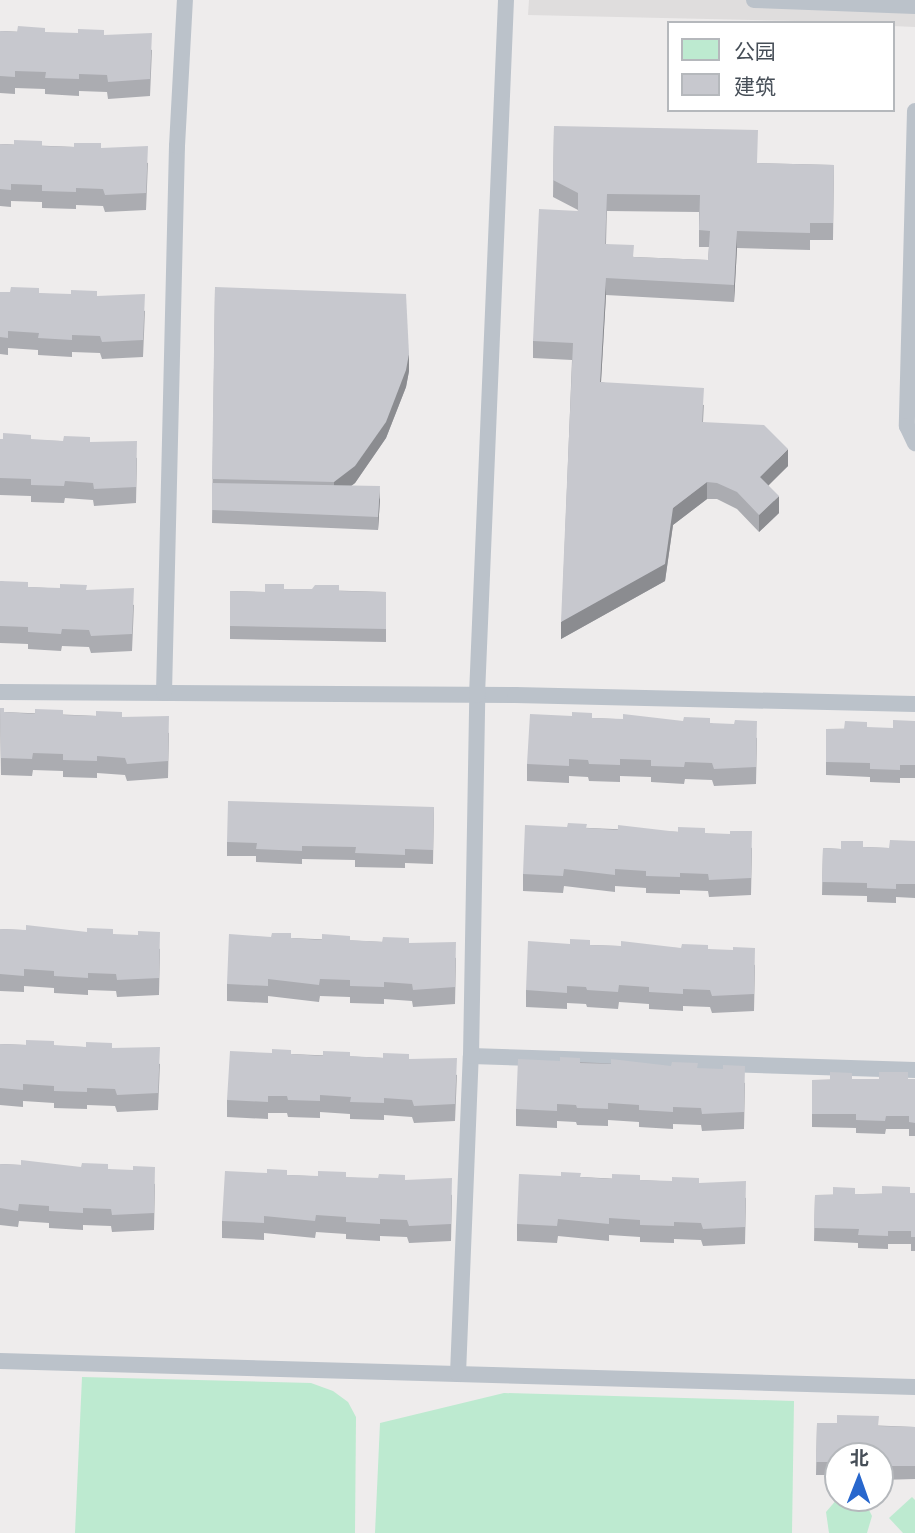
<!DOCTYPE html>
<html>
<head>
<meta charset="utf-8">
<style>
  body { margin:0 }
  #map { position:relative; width:915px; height:1533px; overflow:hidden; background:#eeecec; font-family:"Exo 2","Noto Sans SC",sans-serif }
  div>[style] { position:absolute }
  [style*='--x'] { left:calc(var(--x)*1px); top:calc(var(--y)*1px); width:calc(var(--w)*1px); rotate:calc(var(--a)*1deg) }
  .education>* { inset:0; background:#dfdddd }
  .green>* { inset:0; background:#bdead0 }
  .service>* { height:16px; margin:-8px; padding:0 8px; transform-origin:8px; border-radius:8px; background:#bbc2ca }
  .wall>* { inset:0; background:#abacb1 }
  .shaded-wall>* { inset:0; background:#8b8c90 }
  .building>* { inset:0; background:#c7c8ce }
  span { translate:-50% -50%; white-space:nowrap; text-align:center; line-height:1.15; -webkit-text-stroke:6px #fff; paint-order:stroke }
  .legend { position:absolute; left:667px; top:21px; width:228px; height:91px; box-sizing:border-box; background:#fff; border:2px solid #b5b8bc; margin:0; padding:9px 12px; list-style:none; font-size:21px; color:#464e57 }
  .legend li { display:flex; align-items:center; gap:14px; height:35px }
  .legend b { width:35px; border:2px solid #b5b8bc }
  .north { position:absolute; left:824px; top:1442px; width:70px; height:70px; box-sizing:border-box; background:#fff; border:2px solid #b5b8bc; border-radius:50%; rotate:1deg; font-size:19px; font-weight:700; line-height:28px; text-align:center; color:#464e57 }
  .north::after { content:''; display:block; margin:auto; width:24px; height:32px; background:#2867cd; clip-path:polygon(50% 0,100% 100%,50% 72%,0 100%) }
</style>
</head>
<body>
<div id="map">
  <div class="education">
    <div style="clip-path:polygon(529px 0,915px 0,915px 27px,892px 26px,892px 23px,528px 15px)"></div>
  </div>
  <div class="green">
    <div style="clip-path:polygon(82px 1377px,311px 1383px,333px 1391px,348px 1402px,356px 1417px,355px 1533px,75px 1533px)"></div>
    <div style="clip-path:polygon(504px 1393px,794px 1401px,792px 1533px,375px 1533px,380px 1423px)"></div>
    <div style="clip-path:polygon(912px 1497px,915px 1500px,915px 1533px,903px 1533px,889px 1518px)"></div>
    <div style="clip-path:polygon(838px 1498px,859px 1498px,865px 1502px,872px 1516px,867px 1533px,829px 1533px,826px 1512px)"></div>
  </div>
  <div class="service">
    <div style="--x:754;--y:0;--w:161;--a:2.1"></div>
    <div style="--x:915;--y:111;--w:315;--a:91.5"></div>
    <div style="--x:907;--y:426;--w:19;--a:65"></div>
    <div style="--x:0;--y:692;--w:515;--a:0.33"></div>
    <div style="--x:515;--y:695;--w:400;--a:1.3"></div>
    <div style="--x:164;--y:693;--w:547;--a:-88.64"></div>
    <div style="--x:177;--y:146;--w:146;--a:-86.9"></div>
    <div style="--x:471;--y:1056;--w:444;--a:1.8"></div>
    <div style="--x:0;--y:1361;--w:915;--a:1.63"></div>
    <div style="--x:458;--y:1374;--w:318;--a:-87.7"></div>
    <div style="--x:471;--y:1056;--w:361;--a:-89"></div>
    <div style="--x:477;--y:695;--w:696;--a:-87.61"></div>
  </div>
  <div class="wall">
    <div style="clip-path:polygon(0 31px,104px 35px,152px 50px,150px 96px,108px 99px,107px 92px,79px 91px,79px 96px,45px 94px,45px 89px,15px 88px,15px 94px,0 93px)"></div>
    <div style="clip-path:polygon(evenodd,554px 126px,757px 163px,834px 165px,833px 240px,810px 240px,810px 250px,737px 248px,734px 302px,606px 295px,601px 382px,704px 405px,703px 422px,788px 466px,768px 485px,779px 513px,759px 532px,737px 509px,717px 499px,707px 499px,673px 525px,665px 581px,561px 639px,572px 360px,533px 358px,533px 341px,578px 210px,553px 197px,554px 126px,607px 211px,699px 212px,699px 247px,709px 247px,708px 260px,634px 257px,606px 244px,607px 211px)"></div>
    <div style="clip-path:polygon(0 144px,101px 148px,148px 163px,146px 210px,105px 212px,103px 206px,76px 205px,76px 209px,42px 208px,42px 202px,11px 201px,11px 207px,0 206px)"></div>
    <div style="clip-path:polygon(215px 287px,409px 371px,406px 387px,386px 438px,355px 483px,351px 486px,380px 499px,378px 530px,212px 523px)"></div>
    <div style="clip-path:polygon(0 292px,97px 296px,145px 311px,143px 357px,102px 359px,100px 353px,72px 352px,72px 357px,38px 355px,38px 350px,8px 348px,8px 355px,0 354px)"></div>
    <div style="clip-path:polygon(0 439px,90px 442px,137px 458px,136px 503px,94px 506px,93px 500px,65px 498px,64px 503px,31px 502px,31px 496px,0 495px,0 501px)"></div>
    <div style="clip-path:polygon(0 581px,28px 587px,87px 590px,134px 605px,132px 651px,91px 653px,89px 647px,62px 646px,61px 651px,28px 649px,28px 644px,0 643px)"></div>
    <div style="clip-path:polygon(284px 589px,386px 592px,386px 642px,230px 639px,230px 591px,265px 592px)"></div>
    <div style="clip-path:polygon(0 708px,4px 712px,122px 717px,169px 733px,168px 778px,127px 781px,125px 775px,97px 773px,97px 778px,63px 777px,63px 771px,33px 770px,32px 776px,1px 775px)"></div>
    <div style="clip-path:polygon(592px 718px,710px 723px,757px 738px,756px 784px,714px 786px,712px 780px,685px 779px,684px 784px,651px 782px,651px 777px,620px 776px,620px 782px,589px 781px,588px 777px,569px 776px,569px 783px,527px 781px,527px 764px)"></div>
    <div style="clip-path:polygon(915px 721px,915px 778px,900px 778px,900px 783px,870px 782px,870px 777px,826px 775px,826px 729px,893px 728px)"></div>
    <div style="clip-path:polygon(434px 807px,433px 864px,405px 863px,405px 868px,355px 867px,355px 860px,302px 859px,302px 864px,256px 862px,256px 856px,227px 856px,227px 842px)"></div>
    <div style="clip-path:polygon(567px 827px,705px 833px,752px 848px,751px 895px,709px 897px,708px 891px,680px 890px,680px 894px,646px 893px,646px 888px,615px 886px,615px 892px,564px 886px,563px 893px,523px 891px,523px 874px)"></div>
    <div style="clip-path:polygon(915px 841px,915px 898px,896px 897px,896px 903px,867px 902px,867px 896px,822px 895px,823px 848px,841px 849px,863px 847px,889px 848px)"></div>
    <div style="clip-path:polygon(0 929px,113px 934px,160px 949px,159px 995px,117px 997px,116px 991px,88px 990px,88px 995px,54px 993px,54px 988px,24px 986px,24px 992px,0 991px)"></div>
    <div style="clip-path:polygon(291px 938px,409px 943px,456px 958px,455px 1004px,413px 1007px,412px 1001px,384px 999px,384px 1004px,350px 1003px,350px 997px,320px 996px,319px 1002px,268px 996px,268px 1003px,227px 1001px,227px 984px)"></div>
    <div style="clip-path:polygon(590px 945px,708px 949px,755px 965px,754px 1011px,712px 1013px,710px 1007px,683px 1006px,683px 1011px,649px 1009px,649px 1004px,619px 1002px,618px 1009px,587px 1007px,586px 1004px,567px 1003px,567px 1009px,526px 1007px,526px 990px)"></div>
    <div style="clip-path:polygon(0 1044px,112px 1048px,160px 1064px,158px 1110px,117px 1112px,115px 1106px,87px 1105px,87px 1109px,54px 1108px,54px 1103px,23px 1101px,23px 1107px,0 1105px)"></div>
    <div style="clip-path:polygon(291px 1054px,409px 1059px,457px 1075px,455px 1121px,414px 1123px,412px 1117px,384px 1115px,384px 1120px,350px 1119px,350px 1114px,320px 1112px,320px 1118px,288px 1117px,287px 1113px,268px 1113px,268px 1119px,227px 1117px,227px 1100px)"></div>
    <div style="clip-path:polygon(560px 1061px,698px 1068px,745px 1083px,744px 1129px,702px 1131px,701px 1125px,673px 1124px,673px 1129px,639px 1127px,639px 1122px,608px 1120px,608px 1126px,577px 1125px,576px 1122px,557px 1121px,557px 1128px,516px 1126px,516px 1109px)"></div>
    <div style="clip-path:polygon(852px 1079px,915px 1079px,915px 1136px,909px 1136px,909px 1129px,886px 1129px,885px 1134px,856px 1133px,856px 1128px,812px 1127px,812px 1080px)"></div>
    <div style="clip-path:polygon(0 1164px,108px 1169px,155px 1184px,154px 1230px,112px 1232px,111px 1226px,83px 1225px,83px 1230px,49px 1228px,49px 1223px,19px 1221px,18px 1227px,0 1225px)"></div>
    <div style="clip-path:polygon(287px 1175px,405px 1180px,452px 1195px,451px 1241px,409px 1243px,407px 1237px,380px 1236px,380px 1241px,346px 1239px,346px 1234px,316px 1232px,315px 1238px,264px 1233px,264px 1240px,222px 1238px,222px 1221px)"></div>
    <div style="clip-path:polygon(561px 1176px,699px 1183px,746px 1198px,745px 1244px,703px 1246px,701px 1240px,674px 1239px,674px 1243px,640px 1242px,640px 1237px,609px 1235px,609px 1241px,558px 1236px,557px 1243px,517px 1241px,517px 1224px)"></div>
    <div style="clip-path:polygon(910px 1193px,915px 1193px,915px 1251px,911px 1251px,911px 1244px,888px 1244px,888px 1249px,858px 1248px,858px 1243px,814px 1241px,815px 1195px)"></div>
    <div style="clip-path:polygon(817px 1423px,915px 1427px,915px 1479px,880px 1480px,880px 1456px,838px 1456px,838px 1475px,816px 1475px)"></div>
  </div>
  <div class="shaded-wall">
    <div style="clip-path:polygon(737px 231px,737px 248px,734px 302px,734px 285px)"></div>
    <div style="clip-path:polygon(606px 278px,606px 295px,600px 399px,600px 382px)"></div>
    <div style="clip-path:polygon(409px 354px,409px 371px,406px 387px,386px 438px,355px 483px,334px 499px,334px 482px)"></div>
    <div style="clip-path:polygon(788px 449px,788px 466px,760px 494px,760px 477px)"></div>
    <div style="clip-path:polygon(707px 482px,707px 499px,673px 525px,665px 581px,561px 639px,561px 622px,673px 508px)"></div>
    <div style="clip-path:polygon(380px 486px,380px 499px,378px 530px,378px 517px)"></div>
    <div style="clip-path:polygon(779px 496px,779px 513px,759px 532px,759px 515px)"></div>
  </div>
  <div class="building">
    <div style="clip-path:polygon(18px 26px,45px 28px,45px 32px,78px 33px,78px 29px,104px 30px,104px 35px,152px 33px,150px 79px,108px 82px,107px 75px,79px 74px,79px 79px,45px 78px,46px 72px,15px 71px,15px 77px,0 76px,0 31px,17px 32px)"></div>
    <div style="clip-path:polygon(evenodd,554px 126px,758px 130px,757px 163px,834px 165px,833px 223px,810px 223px,810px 233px,737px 231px,734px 285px,606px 278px,600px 382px,704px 388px,702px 422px,764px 425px,788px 449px,760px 477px,779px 496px,759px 515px,737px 492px,717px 483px,707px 482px,673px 508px,665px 564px,561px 622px,573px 343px,533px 341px,539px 209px,578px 211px,578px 193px,553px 180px,554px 126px,607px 194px,700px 195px,699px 230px,710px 231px,708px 260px,633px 257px,634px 245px,605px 244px,607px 194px)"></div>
    <div style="clip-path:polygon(14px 140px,42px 141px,42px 146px,74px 147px,74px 143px,101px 143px,101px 148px,148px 146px,146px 193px,105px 195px,103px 189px,76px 188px,76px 192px,42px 191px,42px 185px,11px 184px,11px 190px,0 189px,0 144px,14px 145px)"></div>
    <div style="clip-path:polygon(11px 287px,39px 288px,39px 293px,71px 294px,71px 290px,97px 291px,97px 296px,145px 294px,143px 340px,102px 342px,100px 336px,72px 335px,72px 340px,38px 338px,39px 333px,8px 331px,8px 338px,0 337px,0 292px,10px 292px)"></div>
    <div style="clip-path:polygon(215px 287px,406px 294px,409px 354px,406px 370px,386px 422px,355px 466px,334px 482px,212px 479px)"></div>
    <div style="clip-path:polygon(3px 433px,31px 435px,31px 439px,63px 441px,64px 436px,90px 437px,90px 442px,137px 441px,136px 487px,94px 489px,93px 483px,65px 481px,64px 486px,31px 485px,31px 479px,0 478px,0 484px,0 439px,3px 439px)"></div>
    <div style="clip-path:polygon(212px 483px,380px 486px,378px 517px,212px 510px)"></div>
    <div style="clip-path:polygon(0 581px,28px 582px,28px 587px,60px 588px,60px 584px,87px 585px,86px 590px,134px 588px,132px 634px,91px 636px,89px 630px,62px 629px,61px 634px,28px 632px,28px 627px,0 626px)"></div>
    <div style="clip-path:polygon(265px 584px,284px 584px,284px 589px,312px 589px,315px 585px,339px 585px,339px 591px,386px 592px,386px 629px,230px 626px,230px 591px,265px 592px)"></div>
    <div style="clip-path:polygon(0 708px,4px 708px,4px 712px,35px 714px,35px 709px,63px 710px,63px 715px,96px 716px,96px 711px,122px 712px,122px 717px,169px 716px,168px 761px,127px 764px,125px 758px,97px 756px,97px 761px,63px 760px,63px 754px,33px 753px,32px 759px,1px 758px)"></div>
    <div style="clip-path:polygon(572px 712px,592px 713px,592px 718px,623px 719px,623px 714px,683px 721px,684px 717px,710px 718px,710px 723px,734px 724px,735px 720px,757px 721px,756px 767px,714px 769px,712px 763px,685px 762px,684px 767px,651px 766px,651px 760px,620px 759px,620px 765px,589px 764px,588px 760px,569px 759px,569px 766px,527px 764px,530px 714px,572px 716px)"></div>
    <div style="clip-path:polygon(893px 720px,915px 721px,915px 765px,900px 765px,900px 770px,870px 769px,870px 763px,826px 762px,826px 729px,844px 729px,845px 721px,867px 722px,867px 727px,893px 728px)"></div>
    <div style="clip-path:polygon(228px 801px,434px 807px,433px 850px,405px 849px,405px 855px,355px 853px,356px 847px,302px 846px,302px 851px,256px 849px,257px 843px,227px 842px)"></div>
    <div style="clip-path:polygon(568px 823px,587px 824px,586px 828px,618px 830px,618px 825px,678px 832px,678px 827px,705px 828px,705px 833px,730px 834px,730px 831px,752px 831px,751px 878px,709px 880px,708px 874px,680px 873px,680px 877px,646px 876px,646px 871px,615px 869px,615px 875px,564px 869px,563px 876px,523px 874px,525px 825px,567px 827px)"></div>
    <div style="clip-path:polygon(890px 840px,915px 841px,915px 884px,896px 884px,896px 889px,867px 888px,867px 883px,822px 882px,823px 848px,841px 849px,841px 841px,863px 841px,863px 847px,889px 848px)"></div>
    <div style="clip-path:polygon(26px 925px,87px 932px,87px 928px,113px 929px,113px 934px,138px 935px,138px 931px,160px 932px,159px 978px,117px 980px,116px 974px,88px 973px,88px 978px,54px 976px,54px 971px,24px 969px,24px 976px,0 974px,0 929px,26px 930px)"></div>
    <div style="clip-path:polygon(272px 933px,291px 933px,291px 938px,322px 940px,322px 934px,350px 936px,350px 940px,382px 942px,383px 937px,409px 938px,409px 943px,456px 942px,455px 987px,413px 990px,412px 984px,384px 982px,384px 987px,350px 986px,350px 980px,320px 979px,319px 985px,268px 979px,268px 986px,227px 984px,229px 934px,271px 937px)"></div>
    <div style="clip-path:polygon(570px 939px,590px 940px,590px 945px,621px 946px,621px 941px,681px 948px,682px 944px,708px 945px,708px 949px,733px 950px,733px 947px,755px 948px,754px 994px,712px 996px,710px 990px,683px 989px,683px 994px,649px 992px,649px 987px,619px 985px,618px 992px,587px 990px,586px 987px,567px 986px,567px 993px,526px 990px,528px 941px,570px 944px)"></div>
    <div style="clip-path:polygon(26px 1040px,54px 1041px,54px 1045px,86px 1047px,86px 1042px,112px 1043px,112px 1048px,160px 1047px,158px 1093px,117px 1095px,115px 1089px,87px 1088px,87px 1092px,54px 1091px,54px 1086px,23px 1084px,23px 1090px,0 1088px,0 1044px,26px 1045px)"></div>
    <div style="clip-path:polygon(272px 1049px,291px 1050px,291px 1054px,323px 1056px,323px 1051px,350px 1052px,350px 1056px,383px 1058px,383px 1053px,409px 1054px,409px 1059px,457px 1058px,455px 1104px,414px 1106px,412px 1100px,384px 1098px,384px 1103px,350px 1102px,351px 1097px,320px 1095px,320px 1101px,288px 1100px,287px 1096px,268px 1096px,268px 1102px,227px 1100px,230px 1051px,272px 1053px)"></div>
    <div style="clip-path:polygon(560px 1057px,580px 1058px,580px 1063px,611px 1064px,611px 1059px,671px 1066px,672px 1062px,698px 1063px,697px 1068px,723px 1069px,723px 1065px,745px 1066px,744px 1112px,702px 1114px,701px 1108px,673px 1107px,673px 1112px,639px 1110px,639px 1105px,608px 1103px,608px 1109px,577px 1108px,576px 1105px,557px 1104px,557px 1111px,516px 1109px,518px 1059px,560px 1061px)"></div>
    <div style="clip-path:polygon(830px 1072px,852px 1073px,852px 1079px,879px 1079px,879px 1072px,908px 1072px,908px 1079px,915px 1079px,915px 1123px,909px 1122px,909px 1116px,886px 1116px,885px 1121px,856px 1120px,856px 1114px,812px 1114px,812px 1080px,830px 1080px)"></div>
    <div style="clip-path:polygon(21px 1160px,81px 1167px,82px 1163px,108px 1164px,108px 1169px,133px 1170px,133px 1166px,155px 1167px,154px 1213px,112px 1215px,111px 1209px,83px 1208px,83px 1213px,49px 1211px,49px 1206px,19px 1204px,18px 1211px,0 1208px,0 1164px,21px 1165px)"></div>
    <div style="clip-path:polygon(267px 1169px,287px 1170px,287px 1175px,318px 1176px,318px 1171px,346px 1172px,346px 1177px,378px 1178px,379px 1174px,405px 1175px,405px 1180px,452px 1178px,451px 1224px,409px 1226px,407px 1220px,380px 1219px,380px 1224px,346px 1222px,346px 1217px,316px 1215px,315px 1221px,264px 1216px,264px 1223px,222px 1221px,225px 1171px,267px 1173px)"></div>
    <div style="clip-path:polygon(561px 1172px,581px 1173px,580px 1177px,612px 1179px,612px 1174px,640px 1175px,640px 1180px,672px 1181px,672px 1177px,699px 1178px,699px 1183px,746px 1181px,745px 1227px,703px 1229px,701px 1223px,674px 1222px,674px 1226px,640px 1225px,640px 1220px,609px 1218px,609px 1224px,558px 1219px,557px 1226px,517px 1224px,519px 1174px,561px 1176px)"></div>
    <div style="clip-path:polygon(882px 1186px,910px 1187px,910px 1193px,915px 1193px,915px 1237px,911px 1237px,911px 1231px,888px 1231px,888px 1236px,858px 1235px,859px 1229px,814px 1228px,815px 1195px,833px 1195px,833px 1187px,855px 1188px,855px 1194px,882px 1194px)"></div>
    <div style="clip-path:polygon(837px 1415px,879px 1416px,878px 1426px,915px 1427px,915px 1466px,880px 1466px,880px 1456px,838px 1456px,838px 1462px,816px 1462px,817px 1423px,837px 1423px)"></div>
  </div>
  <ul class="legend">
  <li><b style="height:19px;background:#bdead0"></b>公园</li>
  <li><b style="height:19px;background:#c7c8ce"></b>建筑</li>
  </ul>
  <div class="north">北</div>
</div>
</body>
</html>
